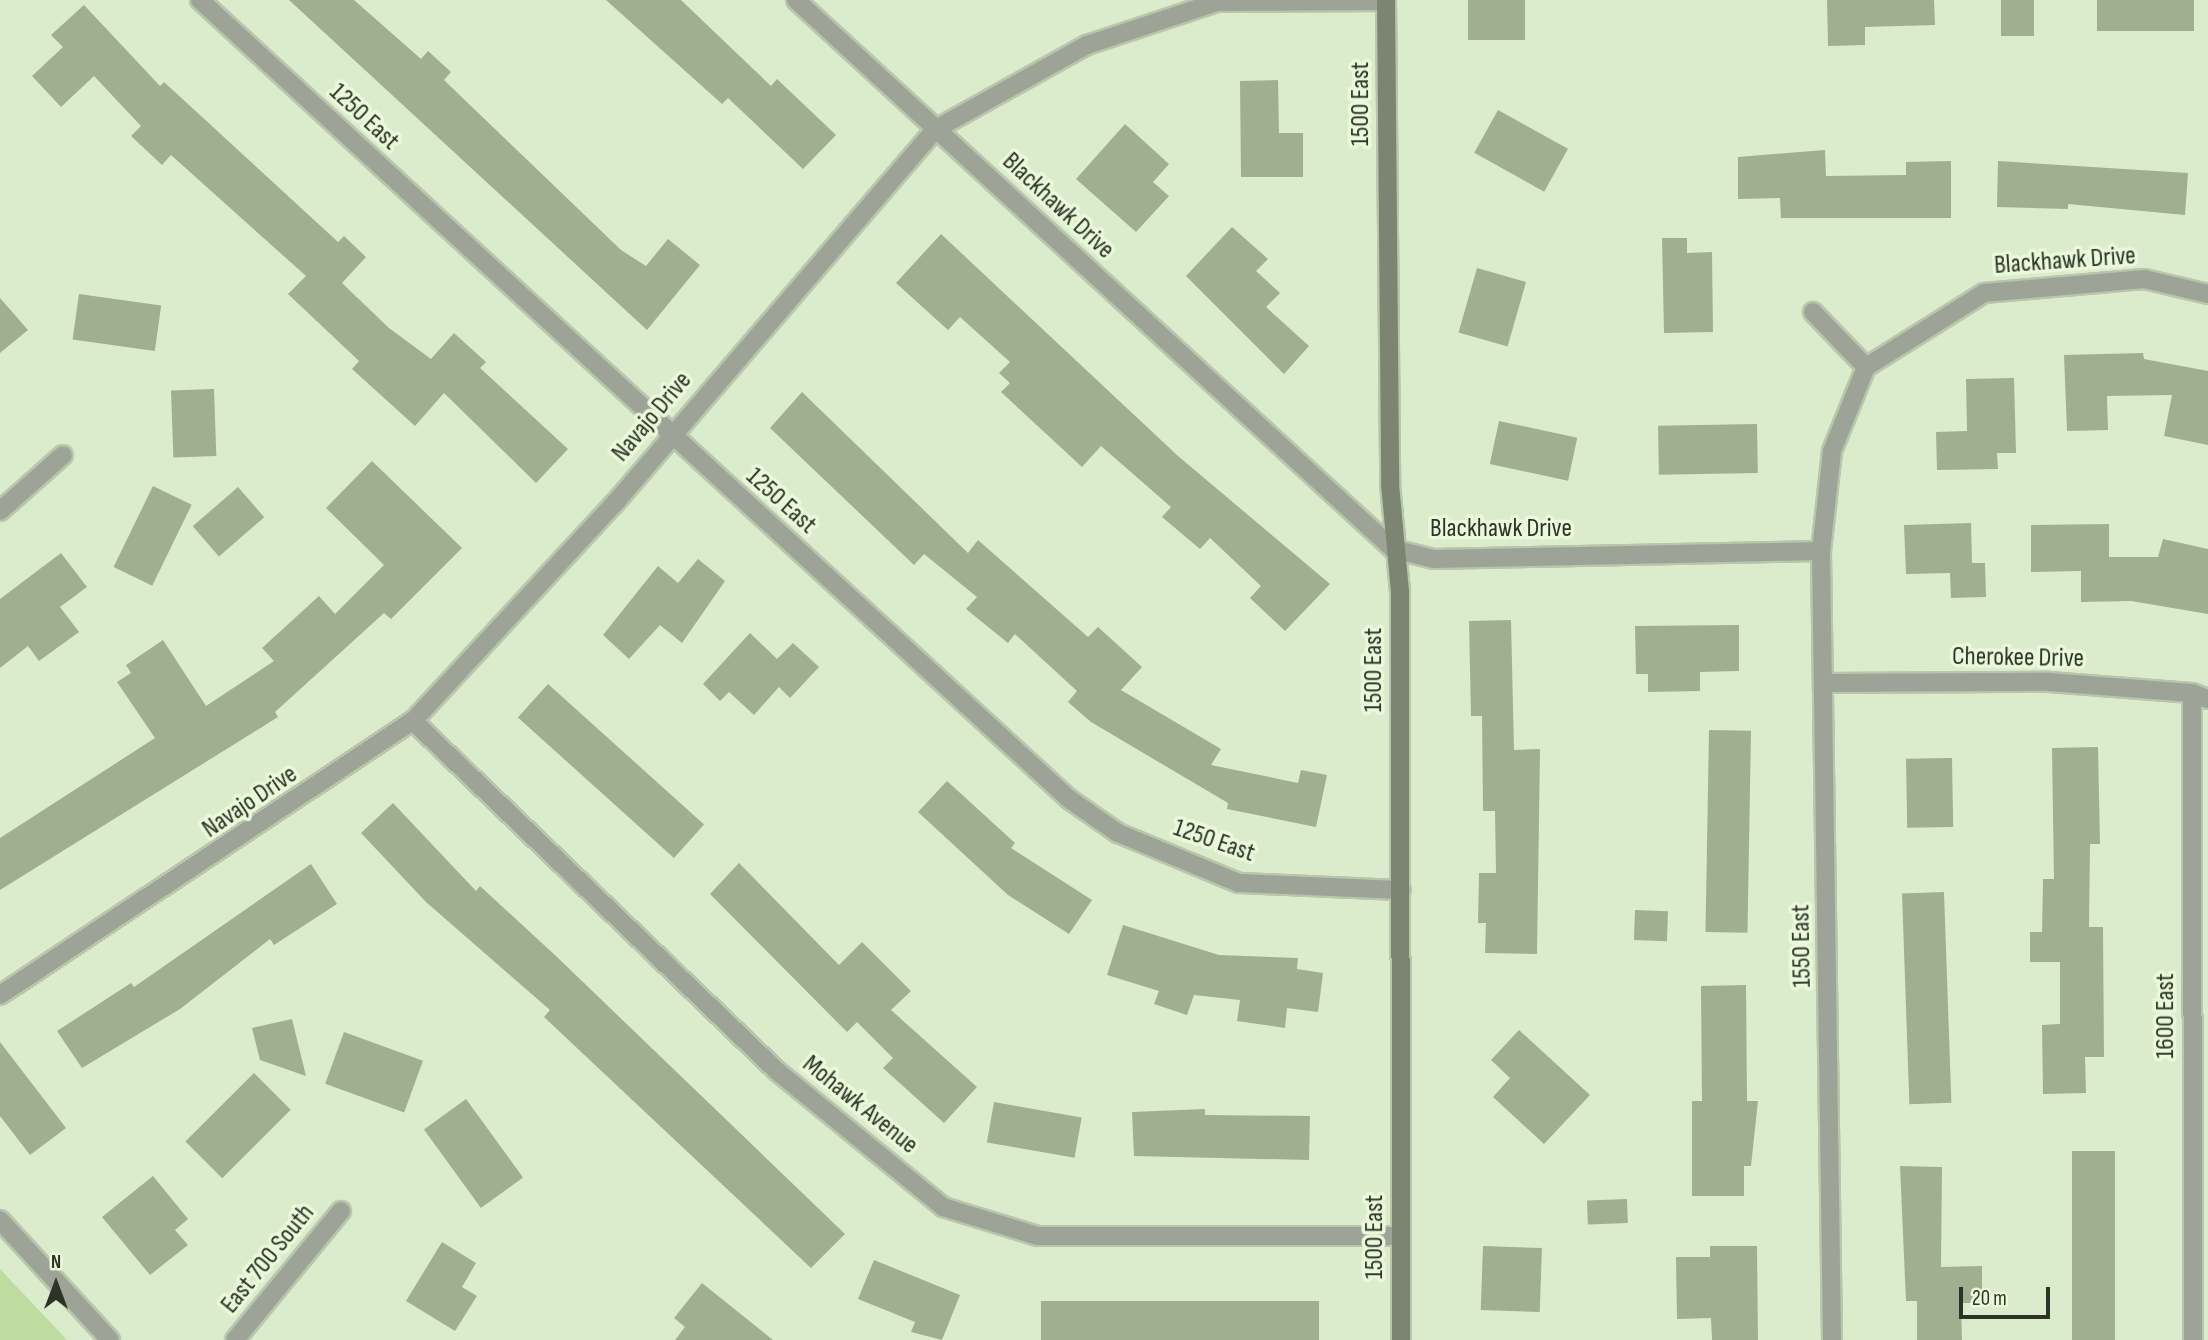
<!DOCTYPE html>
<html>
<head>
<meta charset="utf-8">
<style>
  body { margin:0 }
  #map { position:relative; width:2208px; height:1340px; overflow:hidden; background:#dbeccc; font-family:"Sofia Sans Condensed",sans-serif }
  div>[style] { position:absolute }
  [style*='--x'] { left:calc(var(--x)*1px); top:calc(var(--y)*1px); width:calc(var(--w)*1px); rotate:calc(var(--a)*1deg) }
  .green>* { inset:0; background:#bedca0 }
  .building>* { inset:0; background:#9faf90; transform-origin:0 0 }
  .roads { filter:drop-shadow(2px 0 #b8c7ab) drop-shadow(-2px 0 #b8c7ab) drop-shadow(0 2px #b8c7ab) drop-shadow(0 -2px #b8c7ab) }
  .street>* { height:18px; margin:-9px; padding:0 9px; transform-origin:9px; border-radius:9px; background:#9da497 }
  .secondary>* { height:18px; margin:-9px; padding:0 9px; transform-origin:9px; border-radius:9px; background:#7b8571 }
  span { translate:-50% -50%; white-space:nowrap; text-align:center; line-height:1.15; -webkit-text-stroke:7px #e9f9d9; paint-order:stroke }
  .street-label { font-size:26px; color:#2d3327 }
  .north { position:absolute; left:21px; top:1249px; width:70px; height:70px; -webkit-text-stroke:5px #e9f9d9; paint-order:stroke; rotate:0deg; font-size:19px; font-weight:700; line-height:28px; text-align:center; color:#2d3327 }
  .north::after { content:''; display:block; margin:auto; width:24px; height:32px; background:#2d3327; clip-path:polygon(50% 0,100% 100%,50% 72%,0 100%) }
  .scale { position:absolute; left:1959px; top:1287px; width:91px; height:32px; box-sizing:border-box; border:4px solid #2d3327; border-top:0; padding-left:9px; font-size:21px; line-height:24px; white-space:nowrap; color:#2d3327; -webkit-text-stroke:5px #e9f9d9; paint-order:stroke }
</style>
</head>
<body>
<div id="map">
  <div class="green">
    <div style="clip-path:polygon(0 1269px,67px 1340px,0 1340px)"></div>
  </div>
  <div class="building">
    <div style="clip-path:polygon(289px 0,354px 0,421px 59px,428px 51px,451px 72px,444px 80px,621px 250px,646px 266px,668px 239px,700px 265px,647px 330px)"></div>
    <div style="clip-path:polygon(606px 0,681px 0,771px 86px,777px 79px,836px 135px,803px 169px,728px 98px,722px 104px)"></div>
    <div style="left:1468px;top:0;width:57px;height:40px"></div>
    <div style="clip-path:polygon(1827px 0,1934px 0,1935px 25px,1865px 27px,1865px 45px,1828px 46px)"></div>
    <div style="left:2001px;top:0;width:33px;height:36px"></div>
    <div style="left:2097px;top:0;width:97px;height:31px"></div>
    <div style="clip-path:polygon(84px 5px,160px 86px,164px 82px,338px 242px,344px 236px,366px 257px,342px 283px,389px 328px,431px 359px,454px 333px,486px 362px,480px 368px,568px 449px,536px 483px,444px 393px,415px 426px,352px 369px,359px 361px,288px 294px,306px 276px,171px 155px,162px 165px,131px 136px,141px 126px,94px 76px,61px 107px,32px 76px,63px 47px,51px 35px)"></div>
    <div style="clip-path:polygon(1278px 80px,1279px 133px,1303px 133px,1303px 177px,1241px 177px,1240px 81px)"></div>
    <div style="left:1498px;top:110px;width:80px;height:49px;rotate:29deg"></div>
    <div style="clip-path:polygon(1125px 124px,1169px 164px,1153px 182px,1169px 196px,1136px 232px,1076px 179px)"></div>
    <div style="clip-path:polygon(1825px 150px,1826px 176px,1906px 175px,1906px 162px,1951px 161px,1951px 218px,1781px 218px,1780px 198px,1738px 199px,1738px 157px)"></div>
    <div style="clip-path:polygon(1998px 161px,2188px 173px,2185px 215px,2068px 204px,2068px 209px,1997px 207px)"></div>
    <div style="clip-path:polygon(1232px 227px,1268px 259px,1256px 271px,1280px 293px,1266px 307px,1309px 346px,1284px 374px,1186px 276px)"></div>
    <div style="clip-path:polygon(941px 234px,1178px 456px,1330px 584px,1285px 631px,1250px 598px,1261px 586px,1210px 538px,1200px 549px,1162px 517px,1171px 507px,1101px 446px,1082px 467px,1001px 392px,1010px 383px,999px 373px,1010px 362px,960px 317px,948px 330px,896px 283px)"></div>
    <div style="clip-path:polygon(1662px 238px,1687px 238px,1687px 253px,1712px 252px,1713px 332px,1664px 333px)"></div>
    <div style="left:1477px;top:268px;width:51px;height:67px;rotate:16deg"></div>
    <div style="left:79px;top:294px;width:83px;height:46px;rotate:8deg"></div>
    <div style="clip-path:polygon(0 298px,28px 330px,0 353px)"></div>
    <div style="clip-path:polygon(2143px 353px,2144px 359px,2208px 371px,2208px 445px,2164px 436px,2172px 395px,2107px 396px,2108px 430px,2067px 431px,2064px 355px)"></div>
    <div style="clip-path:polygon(2014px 378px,2016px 453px,1997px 453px,1998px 469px,1937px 470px,1936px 432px,1967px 431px,1966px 379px)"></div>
    <div style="left:214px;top:389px;width:67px;height:43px;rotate:88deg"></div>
    <div style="clip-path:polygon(802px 392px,968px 553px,978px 540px,1088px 637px,1098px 627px,1142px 667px,1121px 690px,1221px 749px,1211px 765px,1298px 783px,1301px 770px,1327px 775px,1316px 827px,1227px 809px,1228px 803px,1091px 722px,1068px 702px,1077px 691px,1015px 634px,1008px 643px,966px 609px,977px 597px,924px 554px,914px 565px,770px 428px)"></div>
    <div style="left:1499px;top:421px;width:80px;height:44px;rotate:12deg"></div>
    <div style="left:1757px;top:424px;width:49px;height:99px;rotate:89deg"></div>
    <div style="clip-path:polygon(372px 461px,462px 548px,391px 619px,384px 613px,275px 712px,278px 717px,0 890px,0 838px,155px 738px,117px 682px,131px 673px,126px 665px,163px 640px,206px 706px,274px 661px,262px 648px,319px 596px,335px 614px,384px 565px,326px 508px)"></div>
    <div style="left:153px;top:486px;width:43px;height:90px;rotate:26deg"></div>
    <div style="left:238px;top:487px;width:40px;height:60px;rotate:49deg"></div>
    <div style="clip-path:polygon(1971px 523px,1972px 563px,1985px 563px,1986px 597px,1951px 598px,1950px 573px,1906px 574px,1904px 525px)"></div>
    <div style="clip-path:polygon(2109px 524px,2109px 557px,2158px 557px,2163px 539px,2208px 549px,2208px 614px,2131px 601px,2081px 602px,2081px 571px,2031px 572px,2031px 525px)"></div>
    <div style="clip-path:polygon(61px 553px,87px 587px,60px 607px,79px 632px,39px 661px,28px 646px,0 668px,0 599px)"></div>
    <div style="clip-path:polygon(698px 559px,725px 581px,682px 643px,660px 625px,629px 659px,603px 635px,658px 566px,678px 583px)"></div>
    <div style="clip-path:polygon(1511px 620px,1514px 750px,1540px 749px,1537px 954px,1485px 953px,1486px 923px,1478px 923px,1479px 873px,1496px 873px,1495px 811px,1483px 811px,1482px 716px,1471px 716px,1469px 621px)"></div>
    <div style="clip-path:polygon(1739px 625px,1739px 671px,1700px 672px,1700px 691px,1648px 692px,1648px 674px,1636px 674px,1635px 626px)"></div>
    <div style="clip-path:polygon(750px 633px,777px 659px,793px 643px,819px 667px,790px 698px,779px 687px,754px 715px,729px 692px,720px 701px,703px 684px)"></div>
    <div style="left:548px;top:684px;width:210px;height:45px;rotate:42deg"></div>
    <div style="left:1709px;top:730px;width:42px;height:202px;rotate:1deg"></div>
    <div style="clip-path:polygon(2098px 747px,2100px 844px,2090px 844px,2089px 927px,2103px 927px,2104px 1057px,2085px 1057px,2086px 1093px,2043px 1094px,2042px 1025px,2060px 1024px,2060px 962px,2030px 962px,2030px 932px,2042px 932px,2043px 879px,2054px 879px,2052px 748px)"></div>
    <div style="left:1952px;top:758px;width:69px;height:46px;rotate:89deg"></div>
    <div style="clip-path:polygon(947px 781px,1015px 843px,1011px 848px,1092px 900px,1069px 934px,1008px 895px,918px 812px)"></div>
    <div style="clip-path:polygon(393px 803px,476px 891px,480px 886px,557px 957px,845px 1234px,811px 1268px,544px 1017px,550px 1010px,426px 902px,361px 833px)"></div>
    <div style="clip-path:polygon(739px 863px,839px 965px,862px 942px,911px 991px,891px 1010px,977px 1087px,944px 1123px,883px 1068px,893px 1058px,857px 1022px,847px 1032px,710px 894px)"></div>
    <div style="clip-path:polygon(311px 864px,337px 904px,274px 945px,270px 939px,180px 1009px,82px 1068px,57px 1031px,131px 983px,134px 987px)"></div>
    <div style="left:1944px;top:892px;width:211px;height:42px;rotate:88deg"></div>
    <div style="left:1635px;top:910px;width:33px;height:30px;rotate:2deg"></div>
    <div style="clip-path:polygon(1123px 925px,1219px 955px,1298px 958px,1297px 969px,1323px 973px,1318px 1012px,1287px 1008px,1285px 1028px,1237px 1021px,1240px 1000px,1194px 995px,1187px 1015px,1154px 1004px,1159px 991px,1107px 975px)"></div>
    <div style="clip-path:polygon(1746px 985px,1747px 1101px,1758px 1101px,1751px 1166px,1744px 1166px,1744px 1196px,1692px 1196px,1692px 1101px,1702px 1101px,1701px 986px)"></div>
    <div style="clip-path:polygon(292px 1019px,306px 1076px,260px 1060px,252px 1028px)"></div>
    <div style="clip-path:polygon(1519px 1030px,1590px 1095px,1544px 1144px,1493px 1097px,1510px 1078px,1491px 1060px)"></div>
    <div style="left:344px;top:1032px;width:84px;height:55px;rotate:20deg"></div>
    <div style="clip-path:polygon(0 1042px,66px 1128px,30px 1155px,0 1116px)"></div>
    <div style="left:254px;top:1073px;width:52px;height:97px;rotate:45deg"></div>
    <div style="left:466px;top:1099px;width:97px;height:52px;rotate:54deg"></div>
    <div style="left:994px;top:1102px;width:89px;height:41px;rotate:10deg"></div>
    <div style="clip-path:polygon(1205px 1109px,1205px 1115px,1310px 1116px,1309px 1160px,1134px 1156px,1132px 1112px)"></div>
    <div style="left:2072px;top:1151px;width:43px;height:189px"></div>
    <div style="clip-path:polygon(1900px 1166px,1942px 1167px,1941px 1267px,1982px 1266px,1982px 1303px,1961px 1303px,1962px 1340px,1917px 1340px,1917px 1301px,1906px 1301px)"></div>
    <div style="clip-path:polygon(153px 1176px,188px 1219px,175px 1230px,188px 1245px,150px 1275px,102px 1217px)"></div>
    <div style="left:1627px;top:1199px;width:24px;height:40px;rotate:88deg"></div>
    <div style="clip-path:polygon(442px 1242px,476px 1263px,462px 1287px,477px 1296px,455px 1331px,406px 1301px)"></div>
    <div style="left:1483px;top:1246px;width:59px;height:64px;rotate:2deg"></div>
    <div style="clip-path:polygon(1710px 1246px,1757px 1246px,1758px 1340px,1712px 1340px,1711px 1318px,1677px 1319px,1676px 1257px,1710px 1257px)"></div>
    <div style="clip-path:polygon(874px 1260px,960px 1295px,942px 1340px,911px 1332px,915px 1322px,858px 1299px)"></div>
    <div style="clip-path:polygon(702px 1283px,773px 1340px,675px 1340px,685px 1327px,674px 1318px)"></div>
    <div style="left:1041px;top:1301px;width:278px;height:39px"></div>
  </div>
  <div class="roads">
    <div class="street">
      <div style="--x:200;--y:0;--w:1180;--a:42.6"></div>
      <div style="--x:1069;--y:799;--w:60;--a:34.8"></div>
      <div style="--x:1118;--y:833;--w:131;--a:22.5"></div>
      <div style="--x:1239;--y:883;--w:162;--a:2.5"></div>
      <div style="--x:796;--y:0;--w:811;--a:42.6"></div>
      <div style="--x:1393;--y:549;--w:42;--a:13.7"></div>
      <div style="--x:1434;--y:559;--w:387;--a:-1.2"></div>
      <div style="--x:1813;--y:312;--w:76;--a:46.1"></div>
      <div style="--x:0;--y:511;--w:84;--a:-41.6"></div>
      <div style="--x:1825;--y:683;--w:224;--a:-0.3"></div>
      <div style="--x:2049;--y:682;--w:143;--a:4.4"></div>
      <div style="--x:2192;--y:693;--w:17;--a:21"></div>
      <div style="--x:2192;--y:693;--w:647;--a:89.91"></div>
      <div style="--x:413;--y:721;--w:505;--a:43.88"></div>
      <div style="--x:777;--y:1071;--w:215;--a:39.3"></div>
      <div style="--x:943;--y:1207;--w:99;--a:17"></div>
      <div style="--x:1038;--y:1236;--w:363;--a:0"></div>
      <div style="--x:0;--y:995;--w:496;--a:-33.6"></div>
      <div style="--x:413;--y:721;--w:297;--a:-47.2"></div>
      <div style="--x:615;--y:503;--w:493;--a:-49.4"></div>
      <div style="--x:936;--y:129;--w:173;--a:-29.1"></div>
      <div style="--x:1087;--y:45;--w:137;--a:-18.3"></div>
      <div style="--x:1217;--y:2;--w:169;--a:-0.3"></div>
      <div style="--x:0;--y:1220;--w:163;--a:47.5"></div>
      <div style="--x:235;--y:1340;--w:167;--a:-50.6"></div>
      <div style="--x:1832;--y:1340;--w:789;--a:-90.8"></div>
      <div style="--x:1821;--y:551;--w:101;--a:-83.7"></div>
      <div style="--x:1832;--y:451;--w:91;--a:-68"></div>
      <div style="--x:1866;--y:367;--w:139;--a:-32.1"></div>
      <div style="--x:1984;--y:293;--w:161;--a:-5"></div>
      <div style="--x:2144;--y:279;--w:66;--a:13.2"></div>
    </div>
    <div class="secondary">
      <div style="--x:1386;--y:0;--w:484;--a:89.5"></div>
      <div style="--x:1390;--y:484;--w:107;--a:84.7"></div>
      <div style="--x:1400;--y:591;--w:749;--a:89.92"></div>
    </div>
  </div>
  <div class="street-label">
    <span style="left:1361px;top:104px;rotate:-90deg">1500 East</span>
    <span style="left:364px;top:117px;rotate:43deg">1250 East</span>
    <span style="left:1058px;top:206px;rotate:43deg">Blackhawk Drive</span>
    <span style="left:2065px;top:261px;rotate:-4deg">Blackhawk Drive</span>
    <span style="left:652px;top:417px;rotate:-50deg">Navajo Drive</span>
    <span style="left:781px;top:501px;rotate:42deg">1250 East</span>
    <span style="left:1501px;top:529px">Blackhawk Drive</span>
    <span style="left:2018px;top:658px;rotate:1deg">Cherokee Drive</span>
    <span style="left:1374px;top:670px;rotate:-90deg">1500 East</span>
    <span style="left:250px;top:802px;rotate:-34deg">Navajo Drive</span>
    <span style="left:1214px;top:841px;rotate:19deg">1250 East</span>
    <span style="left:1802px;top:946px;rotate:-91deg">1550 East</span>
    <span style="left:2166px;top:1016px;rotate:-90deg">1600 East</span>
    <span style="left:860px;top:1105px;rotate:39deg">Mohawk Avenue</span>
    <span style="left:1375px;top:1237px;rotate:-90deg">1500 East</span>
    <span style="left:268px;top:1259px;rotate:-51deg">East 700 South</span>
  </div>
  <div class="north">N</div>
  <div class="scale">20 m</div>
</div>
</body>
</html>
